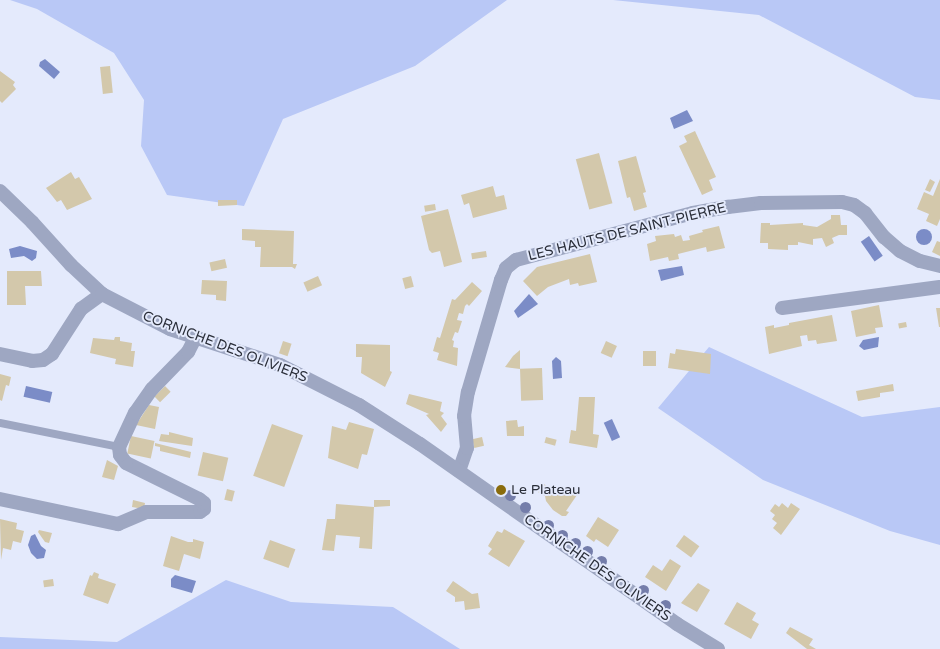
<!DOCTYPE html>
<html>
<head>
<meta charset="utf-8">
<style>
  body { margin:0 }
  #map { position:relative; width:940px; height:649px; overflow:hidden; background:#e4eafc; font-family:"Varela Round",sans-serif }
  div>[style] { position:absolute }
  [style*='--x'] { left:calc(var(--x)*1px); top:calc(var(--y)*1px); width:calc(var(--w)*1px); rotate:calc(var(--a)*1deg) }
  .green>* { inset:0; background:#b9c8f6 }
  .water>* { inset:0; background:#7b8cc7; transform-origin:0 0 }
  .round { border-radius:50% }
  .building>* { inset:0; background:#d3c8ab; transform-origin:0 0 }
  .service>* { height:8px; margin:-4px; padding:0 4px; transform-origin:4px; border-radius:4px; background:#9ea7c2 }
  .minor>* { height:14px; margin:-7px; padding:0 7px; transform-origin:7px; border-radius:7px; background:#9ea7c2 }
  .tertiary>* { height:14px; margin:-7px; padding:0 7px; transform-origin:7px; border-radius:7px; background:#9ea7c2 }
  .trees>* { width:11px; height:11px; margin:-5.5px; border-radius:50%; background:#747daa }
  .dots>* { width:14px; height:14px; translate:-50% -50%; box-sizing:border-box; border:2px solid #e4eafc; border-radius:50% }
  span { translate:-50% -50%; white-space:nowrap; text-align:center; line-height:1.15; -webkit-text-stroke:4px #e4eafc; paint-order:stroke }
  .street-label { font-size:14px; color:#2a2e39 }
  .poi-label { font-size:14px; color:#2a2e39 }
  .left { translate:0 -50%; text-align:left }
</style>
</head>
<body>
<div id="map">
  <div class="green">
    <div style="clip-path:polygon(10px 0,507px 0,415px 66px,283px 119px,244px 206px,167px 195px,141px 146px,144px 100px,114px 53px,37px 9px)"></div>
    <div style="clip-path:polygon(613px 0,940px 0,940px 100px,915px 97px,759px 15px)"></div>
    <div style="clip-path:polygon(709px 347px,862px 417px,940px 407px,940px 545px,890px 531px,763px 480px,658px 408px)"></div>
    <div style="clip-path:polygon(226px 580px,291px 602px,393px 607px,460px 649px,0 649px,0 637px,117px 642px)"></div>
  </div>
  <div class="water">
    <div style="clip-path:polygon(45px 59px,60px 72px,54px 79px,39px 66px,40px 62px)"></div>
    <div style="clip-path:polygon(687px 110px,693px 121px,674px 129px,670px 118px)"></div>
    <div class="round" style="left:916px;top:229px;width:16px;height:16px"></div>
    <div style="left:869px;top:236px;width:24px;height:10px;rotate:55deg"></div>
    <div style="clip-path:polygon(20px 246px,37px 251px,36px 258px,32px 261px,24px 256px,11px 258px,9px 249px)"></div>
    <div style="clip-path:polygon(682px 266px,684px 275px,661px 281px,658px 270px)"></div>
    <div style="clip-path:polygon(529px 294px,538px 304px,518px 318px,514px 311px)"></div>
    <div style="clip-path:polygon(879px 337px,878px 347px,864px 350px,859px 346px,863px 340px)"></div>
    <div style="clip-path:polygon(556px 357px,561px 361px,562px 378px,553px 379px,552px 361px)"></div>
    <div style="left:26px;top:386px;width:27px;height:11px;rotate:13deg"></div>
    <div style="left:612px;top:419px;width:20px;height:9px;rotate:66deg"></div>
    <div style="clip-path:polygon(35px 534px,41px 546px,46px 550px,44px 558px,37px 559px,31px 553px,28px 545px,31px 536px)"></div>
    <div style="clip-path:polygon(175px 575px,196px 581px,192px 593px,171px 587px,171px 579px)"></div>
  </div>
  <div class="building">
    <div style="left:110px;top:66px;width:27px;height:10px;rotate:84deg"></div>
    <div style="clip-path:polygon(0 71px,15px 82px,13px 85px,16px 89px,2px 103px,0 101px)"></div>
    <div style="clip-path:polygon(695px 131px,716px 177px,709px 180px,713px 190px,702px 195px,679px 146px,687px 142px,684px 136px)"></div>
    <div style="left:599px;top:153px;width:52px;height:24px;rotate:75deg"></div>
    <div style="clip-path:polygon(636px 156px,646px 192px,643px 193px,647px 207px,634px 211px,630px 197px,627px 198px,618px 161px)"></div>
    <div style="clip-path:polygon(71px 172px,75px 179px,79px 177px,92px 199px,67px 210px,61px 200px,57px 202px,46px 188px)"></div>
    <div style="clip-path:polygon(930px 179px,935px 182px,930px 192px,925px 190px)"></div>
    <div style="clip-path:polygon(940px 179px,940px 219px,937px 226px,926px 221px,929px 214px,917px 209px,924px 192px,933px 196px)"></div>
    <div style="clip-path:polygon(493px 186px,496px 197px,504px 195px,507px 209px,473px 218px,469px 203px,464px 205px,461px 195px)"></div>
    <div style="clip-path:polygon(218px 200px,237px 200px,237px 205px,218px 206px)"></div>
    <div style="left:435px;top:204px;width:6px;height:11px;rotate:81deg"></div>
    <div style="clip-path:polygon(448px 209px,462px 262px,444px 267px,440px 251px,432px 253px,429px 250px,421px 216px)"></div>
    <div style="clip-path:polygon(831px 215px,840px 215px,841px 225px,847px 225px,847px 235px,839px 235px,832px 238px,834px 243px,826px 247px,822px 238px,813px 239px,813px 245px,798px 242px,798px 245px,788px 245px,788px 250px,768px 249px,768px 243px,760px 243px,761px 223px,770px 223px,770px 225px,803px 223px,803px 225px,817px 227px,831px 219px)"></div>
    <div style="clip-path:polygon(719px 226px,725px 248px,707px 252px,706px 247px,678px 254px,679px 259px,669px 261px,668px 257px,650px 261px,647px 244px,656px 241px,655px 236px,674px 234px,675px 237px,681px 235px,683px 241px,690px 240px,689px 236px,703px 232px,702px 230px)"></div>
    <div style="clip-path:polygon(242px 229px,294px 231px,293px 264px,297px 264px,295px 269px,292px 267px,260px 267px,261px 247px,255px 247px,255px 241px,242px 240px)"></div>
    <div style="clip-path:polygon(937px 241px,940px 242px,940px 256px,932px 252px)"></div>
    <div style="left:486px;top:251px;width:6px;height:15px;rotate:81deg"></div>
    <div style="clip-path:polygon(590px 254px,597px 282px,579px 286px,578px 283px,570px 285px,569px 279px,548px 287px,537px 296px,523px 281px,537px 267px)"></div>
    <div style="left:225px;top:259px;width:9px;height:16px;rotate:77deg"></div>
    <div style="clip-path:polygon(7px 271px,41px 271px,42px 286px,25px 286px,26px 305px,7px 305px)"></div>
    <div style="left:318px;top:276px;width:10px;height:16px;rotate:66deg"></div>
    <div style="left:411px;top:276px;width:11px;height:9px;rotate:75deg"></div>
    <div style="clip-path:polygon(202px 280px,227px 281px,226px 301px,216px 300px,216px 295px,201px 294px)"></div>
    <div style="clip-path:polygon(472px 282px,482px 291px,469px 306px,467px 304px,465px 306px,463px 314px,459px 313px,457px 320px,462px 321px,458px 333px,455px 332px,452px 340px,454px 341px,453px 347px,458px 348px,457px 366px,437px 360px,439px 353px,433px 351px,437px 337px,440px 338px,452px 299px,455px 300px)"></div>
    <div style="clip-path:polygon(879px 305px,883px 327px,875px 328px,876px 333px,856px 337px,851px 311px)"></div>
    <div style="clip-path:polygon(936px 308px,940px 308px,940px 327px,939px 327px)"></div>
    <div style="clip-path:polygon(832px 315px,837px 341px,817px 344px,816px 340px,808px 341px,807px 335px,800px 336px,802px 346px,769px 354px,765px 327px,774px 325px,774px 328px,789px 325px,789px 323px)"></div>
    <div style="left:906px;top:322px;width:5px;height:8px;rotate:79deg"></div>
    <div style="clip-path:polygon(115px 337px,120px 337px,120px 341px,132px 343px,131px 351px,135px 351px,133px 367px,115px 364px,116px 359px,90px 353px,93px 338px,114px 340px)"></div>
    <div style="left:283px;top:341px;width:9px;height:13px;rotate:18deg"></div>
    <div style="left:606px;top:341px;width:12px;height:13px;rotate:24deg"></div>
    <div style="clip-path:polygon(356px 344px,390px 345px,390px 371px,392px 372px,385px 387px,361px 373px,362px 357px,356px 357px)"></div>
    <div style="clip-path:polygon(676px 349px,711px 354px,710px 374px,668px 368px,670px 353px,675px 354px)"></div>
    <div style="clip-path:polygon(520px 350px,520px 369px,505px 367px,513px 356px)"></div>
    <div style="left:643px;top:351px;width:13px;height:15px"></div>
    <div style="left:542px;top:368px;width:32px;height:22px;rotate:88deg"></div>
    <div style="clip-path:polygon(0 374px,11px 377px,9px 386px,6px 385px,2px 401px,0 400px)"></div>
    <div style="clip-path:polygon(893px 384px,894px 391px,880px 393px,880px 397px,858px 401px,856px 391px)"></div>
    <div style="left:165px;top:386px;width:8px;height:15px;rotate:45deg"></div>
    <div style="clip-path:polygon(409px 394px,442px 402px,440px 411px,444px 413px,441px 416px,447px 424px,441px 432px,426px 415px,429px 414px,406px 404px)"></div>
    <div style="clip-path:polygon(579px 397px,595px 397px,593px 434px,599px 435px,597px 448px,569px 443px,571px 430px,576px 431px)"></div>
    <div style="clip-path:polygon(149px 405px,159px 407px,155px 429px,136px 425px)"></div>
    <div style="clip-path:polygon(517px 420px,518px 427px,524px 426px,524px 436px,507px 436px,506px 421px)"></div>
    <div style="clip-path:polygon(349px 422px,374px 429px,367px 455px,362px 454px,358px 469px,328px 458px,332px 426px,346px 430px)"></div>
    <div style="left:272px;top:424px;width:33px;height:55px;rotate:20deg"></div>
    <div style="clip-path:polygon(169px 432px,193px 438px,192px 446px,159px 441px,161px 434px,169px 435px)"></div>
    <div style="left:131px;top:436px;width:24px;height:18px;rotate:12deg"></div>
    <div style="left:482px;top:437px;width:9px;height:10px;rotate:77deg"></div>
    <div style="left:546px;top:437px;width:11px;height:6px;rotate:15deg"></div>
    <div style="clip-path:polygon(155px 443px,191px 452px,190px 458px,160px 451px,160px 447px,155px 446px)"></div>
    <div style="left:203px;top:452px;width:26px;height:24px;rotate:13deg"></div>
    <div style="clip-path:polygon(107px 460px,118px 466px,114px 480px,102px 477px)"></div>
    <div style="clip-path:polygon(544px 484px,551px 489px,552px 486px,564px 494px,568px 489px,577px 495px,566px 511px,569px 512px,566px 516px,562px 516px,553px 510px,546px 501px,545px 496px,538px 492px)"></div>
    <div style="left:227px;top:489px;width:8px;height:11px;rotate:14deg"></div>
    <div style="clip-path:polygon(133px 500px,145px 503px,144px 509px,132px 507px)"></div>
    <div style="clip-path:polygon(374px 500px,390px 500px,390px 506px,374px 507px)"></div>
    <div style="clip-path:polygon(782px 503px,788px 508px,791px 503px,800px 509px,781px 535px,773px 528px,777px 523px,772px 519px,775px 515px,770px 511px,775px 504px,779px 507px)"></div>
    <div style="clip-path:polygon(336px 504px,374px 507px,372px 549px,359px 548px,360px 537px,336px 535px,334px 551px,322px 550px,327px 519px,335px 519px)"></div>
    <div style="clip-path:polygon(598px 517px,619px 530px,608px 547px,596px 539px,594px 542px,586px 536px)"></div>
    <div style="clip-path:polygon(0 519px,17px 523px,16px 529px,24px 531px,21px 543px,13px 541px,11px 550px,3px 548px,1px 560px)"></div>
    <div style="clip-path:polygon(504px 529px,525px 541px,509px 567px,488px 554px,492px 549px,488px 546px,497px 531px,502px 533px)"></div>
    <div style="clip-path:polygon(39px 530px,52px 533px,49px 543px,45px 542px,38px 532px)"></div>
    <div style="left:684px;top:535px;width:19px;height:14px;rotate:36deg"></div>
    <div style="clip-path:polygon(171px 536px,188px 542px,193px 542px,193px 539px,204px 542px,200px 559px,184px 554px,179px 571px,163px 566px)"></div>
    <div style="left:270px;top:540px;width:27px;height:20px;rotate:20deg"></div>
    <div style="clip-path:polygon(670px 559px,681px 566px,666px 591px,645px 577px,653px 565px,662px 571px)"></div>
    <div style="clip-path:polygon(94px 572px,99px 574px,98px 578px,116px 584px,108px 604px,83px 595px,90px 575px,92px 576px)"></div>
    <div style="left:53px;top:579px;width:7px;height:10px;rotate:82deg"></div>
    <div style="clip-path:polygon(453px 581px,472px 594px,478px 593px,480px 608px,465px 610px,464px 601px,455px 602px,455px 597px,446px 591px)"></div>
    <div style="clip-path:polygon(698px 583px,710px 590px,697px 612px,681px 603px)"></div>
    <div style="clip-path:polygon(737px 602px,756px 613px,752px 620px,759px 624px,751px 639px,724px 624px)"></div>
    <div style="clip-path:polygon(790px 627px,813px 639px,809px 645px,816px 649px,807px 649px,786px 633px)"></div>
  </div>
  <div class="service">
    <div style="--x:0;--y:423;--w:121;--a:11.4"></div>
  </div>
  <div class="minor">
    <div style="--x:782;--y:308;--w:159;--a:-7.6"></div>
    <div style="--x:0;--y:354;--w:33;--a:12"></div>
    <div style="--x:32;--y:361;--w:11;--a:-5"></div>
    <div style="--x:43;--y:360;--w:11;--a:-34"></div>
    <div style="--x:52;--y:354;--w:54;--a:-57.2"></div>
    <div style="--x:81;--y:309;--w:26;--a:-36"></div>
    <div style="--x:459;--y:471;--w:24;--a:-71"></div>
    <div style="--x:467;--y:448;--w:32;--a:-95"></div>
    <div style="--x:464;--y:416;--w:24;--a:-81"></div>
    <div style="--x:468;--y:392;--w:117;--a:-73.6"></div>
    <div style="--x:501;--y:280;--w:13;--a:-67"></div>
    <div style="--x:506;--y:268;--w:13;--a:-39"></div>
    <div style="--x:516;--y:260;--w:183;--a:-14.9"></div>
    <div style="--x:693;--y:213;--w:36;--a:-10"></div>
    <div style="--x:728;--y:207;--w:33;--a:-7"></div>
    <div style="--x:761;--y:203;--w:81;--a:-0.7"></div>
    <div style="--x:842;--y:202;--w:12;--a:14"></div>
    <div style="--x:854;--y:205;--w:14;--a:36"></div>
    <div style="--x:865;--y:213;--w:31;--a:52"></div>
    <div style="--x:884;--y:237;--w:21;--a:41"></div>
    <div style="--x:900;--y:251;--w:22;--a:27"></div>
    <div style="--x:920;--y:261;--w:21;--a:14"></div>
    <div style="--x:0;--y:499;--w:121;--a:12"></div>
    <div style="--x:118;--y:524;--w:30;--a:-23"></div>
    <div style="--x:146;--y:512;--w:54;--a:0"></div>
    <div style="--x:200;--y:512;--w:5;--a:-37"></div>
    <div style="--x:204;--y:509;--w:6;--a:-90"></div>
    <div style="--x:204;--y:503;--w:6;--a:-141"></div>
    <div style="--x:199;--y:499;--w:81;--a:-153.7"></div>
    <div style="--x:126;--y:463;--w:10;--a:-127"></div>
    <div style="--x:120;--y:455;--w:8;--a:-97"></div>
    <div style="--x:119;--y:447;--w:38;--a:-65"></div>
    <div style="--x:135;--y:413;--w:29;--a:-55"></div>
    <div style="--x:152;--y:389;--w:52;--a:-45.8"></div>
    <div style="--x:188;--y:352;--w:16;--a:-63"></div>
  </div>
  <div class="tertiary">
    <div style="--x:0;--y:191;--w:45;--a:44.1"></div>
    <div style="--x:32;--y:222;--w:58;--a:47.8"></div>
    <div style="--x:71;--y:265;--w:42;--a:43.1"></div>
    <div style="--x:102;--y:294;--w:76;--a:27.2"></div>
    <div style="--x:170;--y:329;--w:116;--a:18.1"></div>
    <div style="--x:280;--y:365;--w:89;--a:26.9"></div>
    <div style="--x:359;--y:405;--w:72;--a:32.6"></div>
    <div style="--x:420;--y:444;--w:314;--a:35"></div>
    <div style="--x:677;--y:624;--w:48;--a:31.4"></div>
  </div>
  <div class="trees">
    <div style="left:510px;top:495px"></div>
    <div style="left:525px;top:507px"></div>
    <div style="left:548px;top:525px"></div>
    <div style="left:562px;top:535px"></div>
    <div style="left:575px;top:543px"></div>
    <div style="left:587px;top:551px"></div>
    <div style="left:601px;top:561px"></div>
    <div style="left:643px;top:590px"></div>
    <div style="left:665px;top:605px"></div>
  </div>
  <div class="dots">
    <div style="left:501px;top:490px;background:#8a6c0d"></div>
  </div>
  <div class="street-label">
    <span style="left:627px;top:232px;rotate:-14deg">LES HAUTS DE SAINT-PIERRE</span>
    <span style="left:225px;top:347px;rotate:21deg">CORNICHE DES OLIVIERS</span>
    <span style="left:597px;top:568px;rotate:35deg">CORNICHE DES OLIVIERS</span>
  </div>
  <div class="poi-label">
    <span class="left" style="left:511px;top:490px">Le Plateau</span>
  </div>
</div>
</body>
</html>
